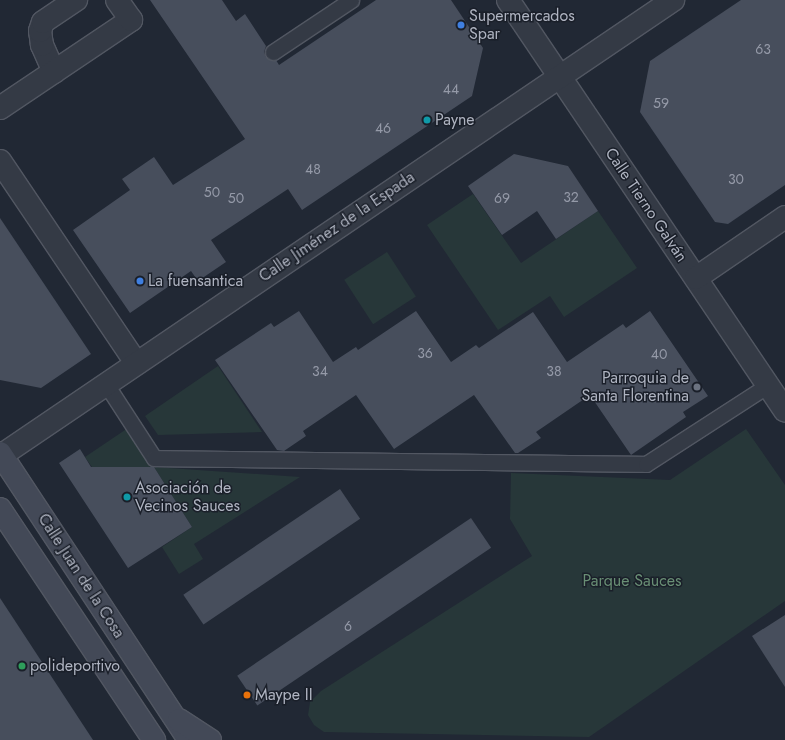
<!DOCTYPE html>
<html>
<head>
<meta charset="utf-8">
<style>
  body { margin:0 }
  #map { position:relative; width:785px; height:740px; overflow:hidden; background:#212834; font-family:Jost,sans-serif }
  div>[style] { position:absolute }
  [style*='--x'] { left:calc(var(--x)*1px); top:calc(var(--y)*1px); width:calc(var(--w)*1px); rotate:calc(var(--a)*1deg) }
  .green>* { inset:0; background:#273739; transform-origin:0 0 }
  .building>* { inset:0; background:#474e5c; transform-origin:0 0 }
  .roads { filter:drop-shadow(1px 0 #525762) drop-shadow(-1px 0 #525762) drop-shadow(0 1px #525762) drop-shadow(0 -1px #525762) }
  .lane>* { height:15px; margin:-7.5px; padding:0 7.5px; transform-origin:7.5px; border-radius:7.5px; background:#343a45 }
  .street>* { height:22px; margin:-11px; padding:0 11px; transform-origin:11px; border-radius:11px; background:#343a45 }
  .secondary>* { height:22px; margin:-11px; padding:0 11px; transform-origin:11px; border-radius:11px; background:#434957 }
  .dots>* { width:11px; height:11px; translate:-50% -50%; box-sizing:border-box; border:2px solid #1a1f29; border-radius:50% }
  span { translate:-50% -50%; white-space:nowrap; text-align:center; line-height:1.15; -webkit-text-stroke:3px #1a1f29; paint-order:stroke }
  .number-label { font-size:14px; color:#959aa8 }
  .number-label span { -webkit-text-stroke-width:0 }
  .poi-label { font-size:16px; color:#afb4c1 }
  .left { translate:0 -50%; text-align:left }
  .right { translate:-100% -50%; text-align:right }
  .street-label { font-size:16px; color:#afb4c1 }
  .park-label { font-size:16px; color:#698f75 }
</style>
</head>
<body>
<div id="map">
  <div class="green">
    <div style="clip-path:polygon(473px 194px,521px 263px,598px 211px,637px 268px,564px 317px,550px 296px,498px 330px,427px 225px)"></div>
    <div style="left:387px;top:252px;width:53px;height:51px;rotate:57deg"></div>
    <div style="clip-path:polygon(218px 366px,262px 432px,158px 435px,145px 416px)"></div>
    <div style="clip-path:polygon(128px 428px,154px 467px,300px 477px,194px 544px,203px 559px,179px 574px,162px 547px,192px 527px,154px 467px,92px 467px,85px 457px)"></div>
    <div style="clip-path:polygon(746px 429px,785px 485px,785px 601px,589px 737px,324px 732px,314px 725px,308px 715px,310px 702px,321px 691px,532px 556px,510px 519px,511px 473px,670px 480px)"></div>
  </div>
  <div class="building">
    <div style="clip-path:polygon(150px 0,222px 0,236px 21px,245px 14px,266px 46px,264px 52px,266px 57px,276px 60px,279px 65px,376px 0,451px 0,483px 48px,472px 96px,302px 210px,288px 189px,211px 240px,226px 262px,198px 281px,191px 271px,130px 313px,73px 230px,130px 190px,122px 179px,154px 157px,173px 185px,245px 139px)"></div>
    <div style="clip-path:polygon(741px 0,785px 0,785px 185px,728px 224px,715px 222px,640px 112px,650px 61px)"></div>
    <div style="clip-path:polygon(514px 154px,568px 166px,598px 211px,556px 239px,537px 211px,502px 235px,468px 186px)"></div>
    <div style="clip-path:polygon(0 218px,91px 354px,41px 388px,0 380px)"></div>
    <div style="clip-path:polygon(299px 311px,333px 362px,356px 347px,358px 350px,416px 311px,451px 362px,476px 345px,479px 348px,533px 312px,567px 362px,623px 324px,626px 328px,650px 311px,708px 396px,683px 412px,686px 417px,631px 455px,590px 395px,536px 432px,541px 438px,518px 453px,515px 453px,474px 395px,394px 449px,356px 395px,303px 431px,306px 436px,284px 451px,277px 450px,215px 360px,271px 323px,274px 327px)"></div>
    <div style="clip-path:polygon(80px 449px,91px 467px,154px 467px,192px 527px,128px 568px,59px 463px)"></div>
    <div style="left:340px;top:489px;width:36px;height:189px;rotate:56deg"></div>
    <div style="left:471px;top:518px;width:36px;height:282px;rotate:56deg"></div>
    <div style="clip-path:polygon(0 598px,93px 740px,0 740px)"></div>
    <div style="clip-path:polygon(785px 615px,785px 687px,752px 636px)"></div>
  </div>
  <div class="roads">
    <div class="lane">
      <div style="--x:273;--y:52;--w:94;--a:-33.7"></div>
      <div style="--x:106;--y:384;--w:88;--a:57"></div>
      <div style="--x:154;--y:458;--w:492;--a:0.7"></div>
      <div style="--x:646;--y:464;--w:145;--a:-32.9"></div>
    </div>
    <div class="street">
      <div style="--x:508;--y:0;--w:495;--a:56"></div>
      <div style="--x:54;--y:72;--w:30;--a:-114"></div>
      <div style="--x:42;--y:45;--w:14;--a:-98"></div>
      <div style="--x:40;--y:31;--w:9;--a:-72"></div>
      <div style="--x:43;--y:22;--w:40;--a:-34"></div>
      <div style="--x:0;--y:108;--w:158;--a:-33.9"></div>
      <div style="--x:131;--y:20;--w:24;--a:-125"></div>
      <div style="--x:0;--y:161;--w:244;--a:56"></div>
      <div style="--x:696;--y:278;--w:108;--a:-34.4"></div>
      <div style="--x:2;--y:455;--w:811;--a:-34.14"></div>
    </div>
    <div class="secondary">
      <div style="--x:0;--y:453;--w:344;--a:56.6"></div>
      <div style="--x:0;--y:509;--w:278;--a:56.3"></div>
      <div style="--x:179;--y:720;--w:37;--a:33"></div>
    </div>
  </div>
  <div class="dots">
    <div style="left:461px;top:25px;background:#3f7fe0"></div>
    <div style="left:427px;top:120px;background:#0f9aa8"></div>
    <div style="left:140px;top:281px;background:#3f7fe0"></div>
    <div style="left:697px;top:387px;background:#6b7280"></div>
    <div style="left:127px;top:497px;background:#0f9aa8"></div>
    <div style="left:22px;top:666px;background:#2e9e5b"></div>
    <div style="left:247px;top:695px;background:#e8710a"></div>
  </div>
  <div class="number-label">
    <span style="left:763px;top:49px">63</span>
    <span style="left:451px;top:89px">44</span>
    <span style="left:661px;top:103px">59</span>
    <span style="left:383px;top:128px">46</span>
    <span style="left:313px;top:169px">48</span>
    <span style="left:736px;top:179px">30</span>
    <span style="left:212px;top:192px">50</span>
    <span style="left:571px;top:197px">32</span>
    <span style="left:236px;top:198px">50</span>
    <span style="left:502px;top:198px">69</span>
    <span style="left:425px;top:353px">36</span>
    <span style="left:659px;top:354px">40</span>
    <span style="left:320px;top:371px">34</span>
    <span style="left:554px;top:371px">38</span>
    <span style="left:348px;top:626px">6</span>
  </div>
  <div class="poi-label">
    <span class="left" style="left:469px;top:25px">Supermercados<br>Spar</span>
    <span class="left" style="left:435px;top:120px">Payne</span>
    <span class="left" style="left:148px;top:281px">La fuensantica</span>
    <span class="right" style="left:689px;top:387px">Parroquia de<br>Santa Florentina</span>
    <span class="left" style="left:135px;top:497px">Asociación de<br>Vecinos Sauces</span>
    <span class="left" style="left:30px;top:666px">polideportivo</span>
    <span class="left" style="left:255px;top:695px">Maype II</span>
  </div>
  <div class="street-label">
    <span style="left:646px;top:205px;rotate:56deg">Calle Tierno Galván</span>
    <span style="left:337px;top:227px;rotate:-34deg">Calle Jiménez de la Espada</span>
    <span style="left:81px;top:576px;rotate:57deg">Calle Juan de la Cosa</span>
  </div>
  <div class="park-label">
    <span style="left:632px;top:581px">Parque Sauces</span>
  </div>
</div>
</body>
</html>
